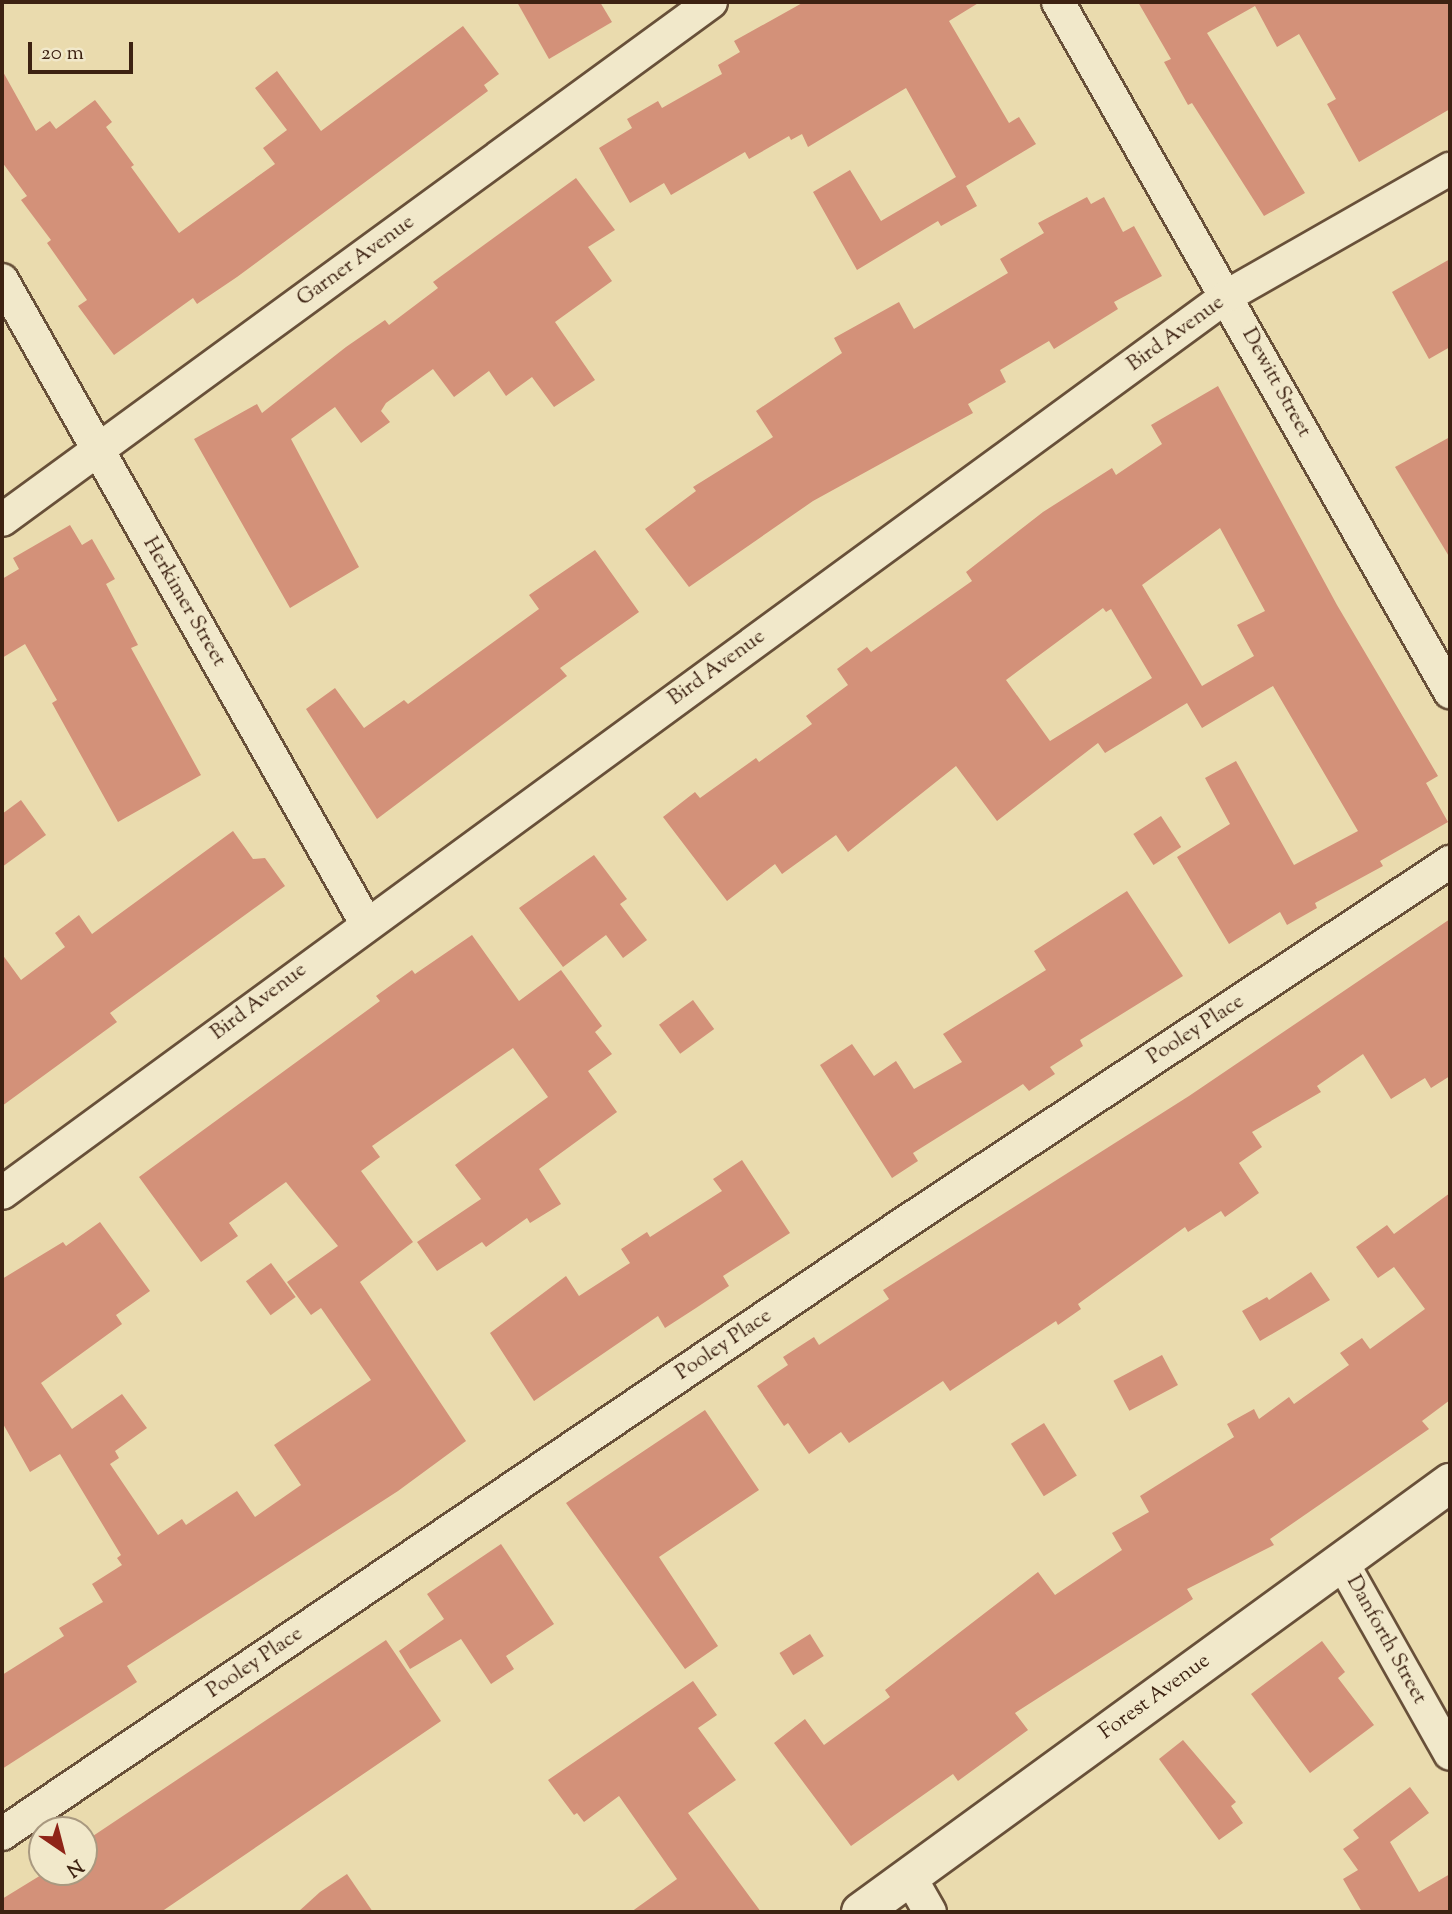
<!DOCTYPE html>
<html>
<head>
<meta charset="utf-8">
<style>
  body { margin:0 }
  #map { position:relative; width:1452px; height:1914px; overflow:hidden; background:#eadbae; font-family:"Sorts Mill Goudy",serif }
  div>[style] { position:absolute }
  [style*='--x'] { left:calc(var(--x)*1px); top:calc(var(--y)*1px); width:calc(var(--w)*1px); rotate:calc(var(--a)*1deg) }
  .building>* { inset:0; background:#d39179; transform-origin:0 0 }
  .roads { filter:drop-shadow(2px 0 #685039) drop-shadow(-2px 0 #685039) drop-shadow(0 2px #685039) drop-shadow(0 -2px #685039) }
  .minor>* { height:32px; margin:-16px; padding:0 16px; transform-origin:16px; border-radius:16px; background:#f1e8ca }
  .tertiary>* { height:38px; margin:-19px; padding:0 19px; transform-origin:19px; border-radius:19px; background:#f1e8ca }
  span { translate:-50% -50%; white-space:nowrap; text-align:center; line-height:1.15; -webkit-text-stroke:6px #f1e8ca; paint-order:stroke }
  .street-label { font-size:21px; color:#3d2212 }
  .frame { position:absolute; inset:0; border:4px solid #3d2212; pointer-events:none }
  .north { position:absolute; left:28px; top:1816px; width:70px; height:70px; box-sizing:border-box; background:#f1e8ca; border:2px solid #a99980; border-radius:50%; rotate:145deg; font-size:19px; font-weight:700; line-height:28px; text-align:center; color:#3d2212 }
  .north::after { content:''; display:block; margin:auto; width:24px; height:32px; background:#8f2418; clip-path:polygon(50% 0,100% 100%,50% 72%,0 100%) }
  .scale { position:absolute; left:28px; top:42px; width:105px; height:32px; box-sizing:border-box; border:4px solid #3d2212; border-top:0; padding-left:9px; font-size:21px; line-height:24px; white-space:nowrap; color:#3d2212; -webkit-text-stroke:5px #f1e8ca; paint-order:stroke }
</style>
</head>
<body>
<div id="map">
  <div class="building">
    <div style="clip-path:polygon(517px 2px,600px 2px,612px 22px,549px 59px)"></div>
    <div style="clip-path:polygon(804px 2px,980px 2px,949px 21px,1009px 123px,1019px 117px,1036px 144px,966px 186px,977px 206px,941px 226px,938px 221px,857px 270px,813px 192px,850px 170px,881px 221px,956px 177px,906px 88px,808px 147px,802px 134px,791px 140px,789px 136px,749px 159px,745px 152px,671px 195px,664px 183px,630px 203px,599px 148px,632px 128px,627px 119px,658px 101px,662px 108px,722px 74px,718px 65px,740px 52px,734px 41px)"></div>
    <div style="clip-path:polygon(1138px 2px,1450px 2px,1450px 109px,1359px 162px,1327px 104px,1336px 99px,1299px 34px,1277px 47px,1255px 6px,1207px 33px,1305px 193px,1264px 216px,1192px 103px,1188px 105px,1164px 62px,1171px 59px)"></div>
    <div style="clip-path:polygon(463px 26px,499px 74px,484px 85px,488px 91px,237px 277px,197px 304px,193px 298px,114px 355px,78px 306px,87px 300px,47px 243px,51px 240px,21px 200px,27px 196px,2px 162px,2px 70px,36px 131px,50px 121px,56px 129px,95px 100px,112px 122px,106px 127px,134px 165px,131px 167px,179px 233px,275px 164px,263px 148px,287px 130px,255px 88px,277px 71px,321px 131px)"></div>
    <div style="clip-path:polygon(576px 178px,615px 230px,588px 247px,612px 281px,555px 322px,595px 380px,554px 407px,532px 377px,506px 396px,489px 371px,454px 397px,433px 369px,386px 403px,381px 411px,390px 422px,361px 443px,335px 407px,291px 439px,359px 567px,290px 608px,194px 439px,257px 404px,262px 413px,346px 347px,385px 320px,389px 325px,438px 288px,433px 282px)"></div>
    <div style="clip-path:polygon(1087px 197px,1091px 204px,1104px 197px,1123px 232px,1134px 226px,1162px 276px,1114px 302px,1118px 309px,1054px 349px,1049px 341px,1000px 370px,1006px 382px,968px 404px,973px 413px,813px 501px,689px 587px,645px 529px,696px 491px,693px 487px,773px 437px,756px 411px,842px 353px,834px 338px,899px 302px,914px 329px,1008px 273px,1000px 259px,1044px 233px,1038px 223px)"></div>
    <div style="clip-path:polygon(1450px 259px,1450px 347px,1429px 359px,1392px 292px)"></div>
    <div style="clip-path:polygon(evenodd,1218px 386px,1337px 605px,1438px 776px,1426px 783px,1448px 822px,1380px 861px,1383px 866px,1315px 903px,1317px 908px,1287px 925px,1280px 912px,1229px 944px,1177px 857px,1230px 824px,1205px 778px,1236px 761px,1294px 865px,1358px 831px,1273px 686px,1202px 728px,1187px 703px,1105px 753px,1098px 743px,997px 821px,956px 766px,848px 852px,836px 835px,782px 874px,775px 864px,727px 901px,663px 817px,695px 792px,700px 798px,756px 758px,759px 762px,812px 724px,806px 716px,848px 685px,837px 669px,867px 647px,871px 652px,972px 581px,966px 572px,1043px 512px,1112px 468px,1116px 475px,1162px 444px,1151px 425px,1218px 386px,1220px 528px,1265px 611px,1237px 625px,1254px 656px,1202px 686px,1142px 585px,1220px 528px,1218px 386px,1103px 608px,1106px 612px,1111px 609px,1152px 678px,1050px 741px,1006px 680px,1103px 608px)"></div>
    <div style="clip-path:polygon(1450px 437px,1450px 558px,1395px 467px)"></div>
    <div style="clip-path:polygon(70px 525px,82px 545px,92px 539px,115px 579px,106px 584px,138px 645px,131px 648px,201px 775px,118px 822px,52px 703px,57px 700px,25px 644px,2px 658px,2px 579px,19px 569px,13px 558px)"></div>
    <div style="clip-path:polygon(595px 550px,639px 612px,560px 668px,567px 676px,377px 819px,306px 709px,335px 688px,364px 728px,404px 700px,408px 704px,539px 609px,529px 595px)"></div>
    <div style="clip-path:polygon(21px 800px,46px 835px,2px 867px,2px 814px)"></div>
    <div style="left:1161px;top:816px;width:37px;height:33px;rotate:57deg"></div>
    <div style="clip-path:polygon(233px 831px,253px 859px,265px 858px,285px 886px,110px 1013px,117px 1022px,2px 1106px,2px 954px,21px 980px,65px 947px,55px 933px,79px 915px,92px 934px)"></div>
    <div style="clip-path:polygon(594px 855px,627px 899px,620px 904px,647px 940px,623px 958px,606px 935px,563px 967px,519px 908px)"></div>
    <div style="clip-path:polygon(1127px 891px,1183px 976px,1080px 1040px,1083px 1046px,1050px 1067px,1055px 1074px,1029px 1091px,1023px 1084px,913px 1153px,918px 1161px,892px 1178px,820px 1065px,852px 1044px,874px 1076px,896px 1061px,914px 1089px,962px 1062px,943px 1034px,1046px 970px,1034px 951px)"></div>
    <div style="clip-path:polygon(1450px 919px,1450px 1076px,1431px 1088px,1425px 1078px,1391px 1099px,1363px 1054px,1317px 1086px,1321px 1092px,1252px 1132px,1262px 1147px,1239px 1163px,1259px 1193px,1225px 1217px,1221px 1211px,1188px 1232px,1185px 1227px,1078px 1304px,1081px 1309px,1058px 1325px,1056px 1321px,950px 1391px,943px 1381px,849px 1443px,841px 1432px,809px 1454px,788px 1423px,784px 1426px,757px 1386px,788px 1365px,783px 1357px,814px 1337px,819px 1345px,889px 1299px,883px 1290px,1189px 1096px)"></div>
    <div style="clip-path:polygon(472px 935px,519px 1001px,561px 970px,602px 1026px,595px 1032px,612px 1054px,588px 1071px,617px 1112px,539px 1169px,561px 1204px,530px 1223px,527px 1218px,486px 1247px,482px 1242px,437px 1271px,417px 1242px,481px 1199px,455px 1165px,548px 1097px,513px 1048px,372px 1146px,380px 1157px,361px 1171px,413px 1242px,360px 1282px,466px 1441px,398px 1491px,127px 1666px,137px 1682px,2px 1769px,2px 1675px,64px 1636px,59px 1628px,103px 1602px,92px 1584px,122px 1565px,117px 1558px,121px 1555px,60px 1454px,30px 1472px,2px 1422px,2px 1279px,63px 1242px,66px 1246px,100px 1222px,150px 1291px,116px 1315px,122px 1324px,41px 1383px,72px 1429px,122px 1394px,147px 1428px,115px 1451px,119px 1458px,110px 1464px,158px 1535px,182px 1519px,186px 1525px,237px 1491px,255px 1517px,301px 1485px,274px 1445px,371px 1380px,321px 1308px,311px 1315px,287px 1282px,338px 1246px,286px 1182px,229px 1223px,238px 1236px,201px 1262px,139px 1177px,380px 1001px,376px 996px,412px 970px,415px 974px)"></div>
    <div style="left:693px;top:1000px;width:36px;height:42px;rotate:54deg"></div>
    <div style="clip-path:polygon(742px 1160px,790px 1233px,723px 1276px,729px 1286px,696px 1308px,665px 1328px,658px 1316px,534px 1401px,490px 1333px,566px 1276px,579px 1296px,630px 1263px,621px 1249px,647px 1232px,650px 1237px,722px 1191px,713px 1179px)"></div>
    <div style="clip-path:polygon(1450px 1193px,1450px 1400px,1422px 1421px,1429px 1429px,1270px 1539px,1274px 1545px,1187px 1589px,1193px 1599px,1015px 1713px,1028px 1730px,958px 1781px,953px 1774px,851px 1846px,774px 1743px,805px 1719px,824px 1745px,890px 1697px,885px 1690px,1038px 1572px,1055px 1595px,1122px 1550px,1112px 1533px,1149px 1512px,1140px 1496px,1234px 1437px,1227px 1424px,1254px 1409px,1259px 1419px,1289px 1397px,1294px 1404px,1349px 1365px,1340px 1353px,1362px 1338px,1370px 1349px,1425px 1309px,1394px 1267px,1378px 1278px,1356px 1247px,1387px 1225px,1394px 1234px)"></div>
    <div style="left:271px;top:1263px;width:42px;height:31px;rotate:54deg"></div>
    <div style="clip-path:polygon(1311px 1272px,1330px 1300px,1260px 1341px,1242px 1311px,1267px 1297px,1269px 1300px)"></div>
    <div style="left:1162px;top:1355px;width:34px;height:55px;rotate:62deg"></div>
    <div style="clip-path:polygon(705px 1410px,759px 1490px,659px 1557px,718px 1646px,685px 1669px,566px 1503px)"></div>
    <div style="left:1044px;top:1423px;width:62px;height:39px;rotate:58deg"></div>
    <div style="clip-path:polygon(501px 1544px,554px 1624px,506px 1656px,514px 1669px,491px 1684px,461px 1639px,410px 1669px,399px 1651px,444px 1619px,427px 1594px)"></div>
    <div style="left:810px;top:1634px;width:26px;height:36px;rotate:58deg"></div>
    <div style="clip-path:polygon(386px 1640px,441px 1721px,161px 1912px,2px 1912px,2px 1899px,46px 1872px,84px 1872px,84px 1842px)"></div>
    <div style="clip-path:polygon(1322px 1641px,1345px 1672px,1338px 1678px,1374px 1725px,1310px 1773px,1251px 1694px)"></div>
    <div style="clip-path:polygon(693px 1681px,717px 1715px,698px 1728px,736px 1780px,688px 1813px,761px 1912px,631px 1912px,677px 1879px,619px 1796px,584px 1822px,577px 1813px,574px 1815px,548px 1780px)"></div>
    <div style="clip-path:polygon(1183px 1740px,1236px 1802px,1231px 1806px,1243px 1823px,1219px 1840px,1159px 1759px)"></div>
    <div style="clip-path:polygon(1410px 1787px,1429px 1813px,1390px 1842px,1419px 1892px,1450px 1874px,1450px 1912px,1362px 1912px,1343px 1879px,1358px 1870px,1343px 1849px,1359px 1838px,1353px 1830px)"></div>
    <div style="clip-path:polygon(347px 1874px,373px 1912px,298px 1912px,320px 1892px)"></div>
  </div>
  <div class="roads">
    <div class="minor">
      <div style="--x:1058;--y:2;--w:794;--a:60.4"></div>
      <div style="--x:2;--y:280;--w:739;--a:60.49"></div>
      <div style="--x:2;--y:520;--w:878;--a:-36.15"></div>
      <div style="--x:2;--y:1193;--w:1518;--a:-36.21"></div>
      <div style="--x:1227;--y:296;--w:257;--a:-29.7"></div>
      <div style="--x:1342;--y:1562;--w:220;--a:60.6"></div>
      <div style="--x:2;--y:1834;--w:1084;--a:-34.1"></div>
      <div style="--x:900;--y:1226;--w:660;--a:-33.5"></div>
      <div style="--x:910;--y:1877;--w:40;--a:60.3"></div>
    </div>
    <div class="tertiary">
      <div style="--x:861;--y:1912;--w:729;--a:-36.07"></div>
    </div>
  </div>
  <div class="street-label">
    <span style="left:356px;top:261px;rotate:-36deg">Garner Avenue</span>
    <span style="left:1176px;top:334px;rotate:-36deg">Bird Avenue</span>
    <span style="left:1276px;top:383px;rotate:61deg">Dewitt Street</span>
    <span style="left:184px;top:602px;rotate:60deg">Herkimer Street</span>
    <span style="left:717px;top:668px;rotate:-36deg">Bird Avenue</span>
    <span style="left:259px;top:1002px;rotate:-37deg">Bird Avenue</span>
    <span style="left:1196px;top:1030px;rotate:-33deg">Pooley Place</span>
    <span style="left:724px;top:1345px;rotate:-34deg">Pooley Place</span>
    <span style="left:1386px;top:1640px;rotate:61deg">Danforth Street</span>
    <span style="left:255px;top:1663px;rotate:-34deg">Pooley Place</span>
    <span style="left:1155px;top:1697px;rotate:-36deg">Forest Avenue</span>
  </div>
  <div class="frame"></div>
  <div class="north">N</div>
  <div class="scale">20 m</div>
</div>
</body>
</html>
